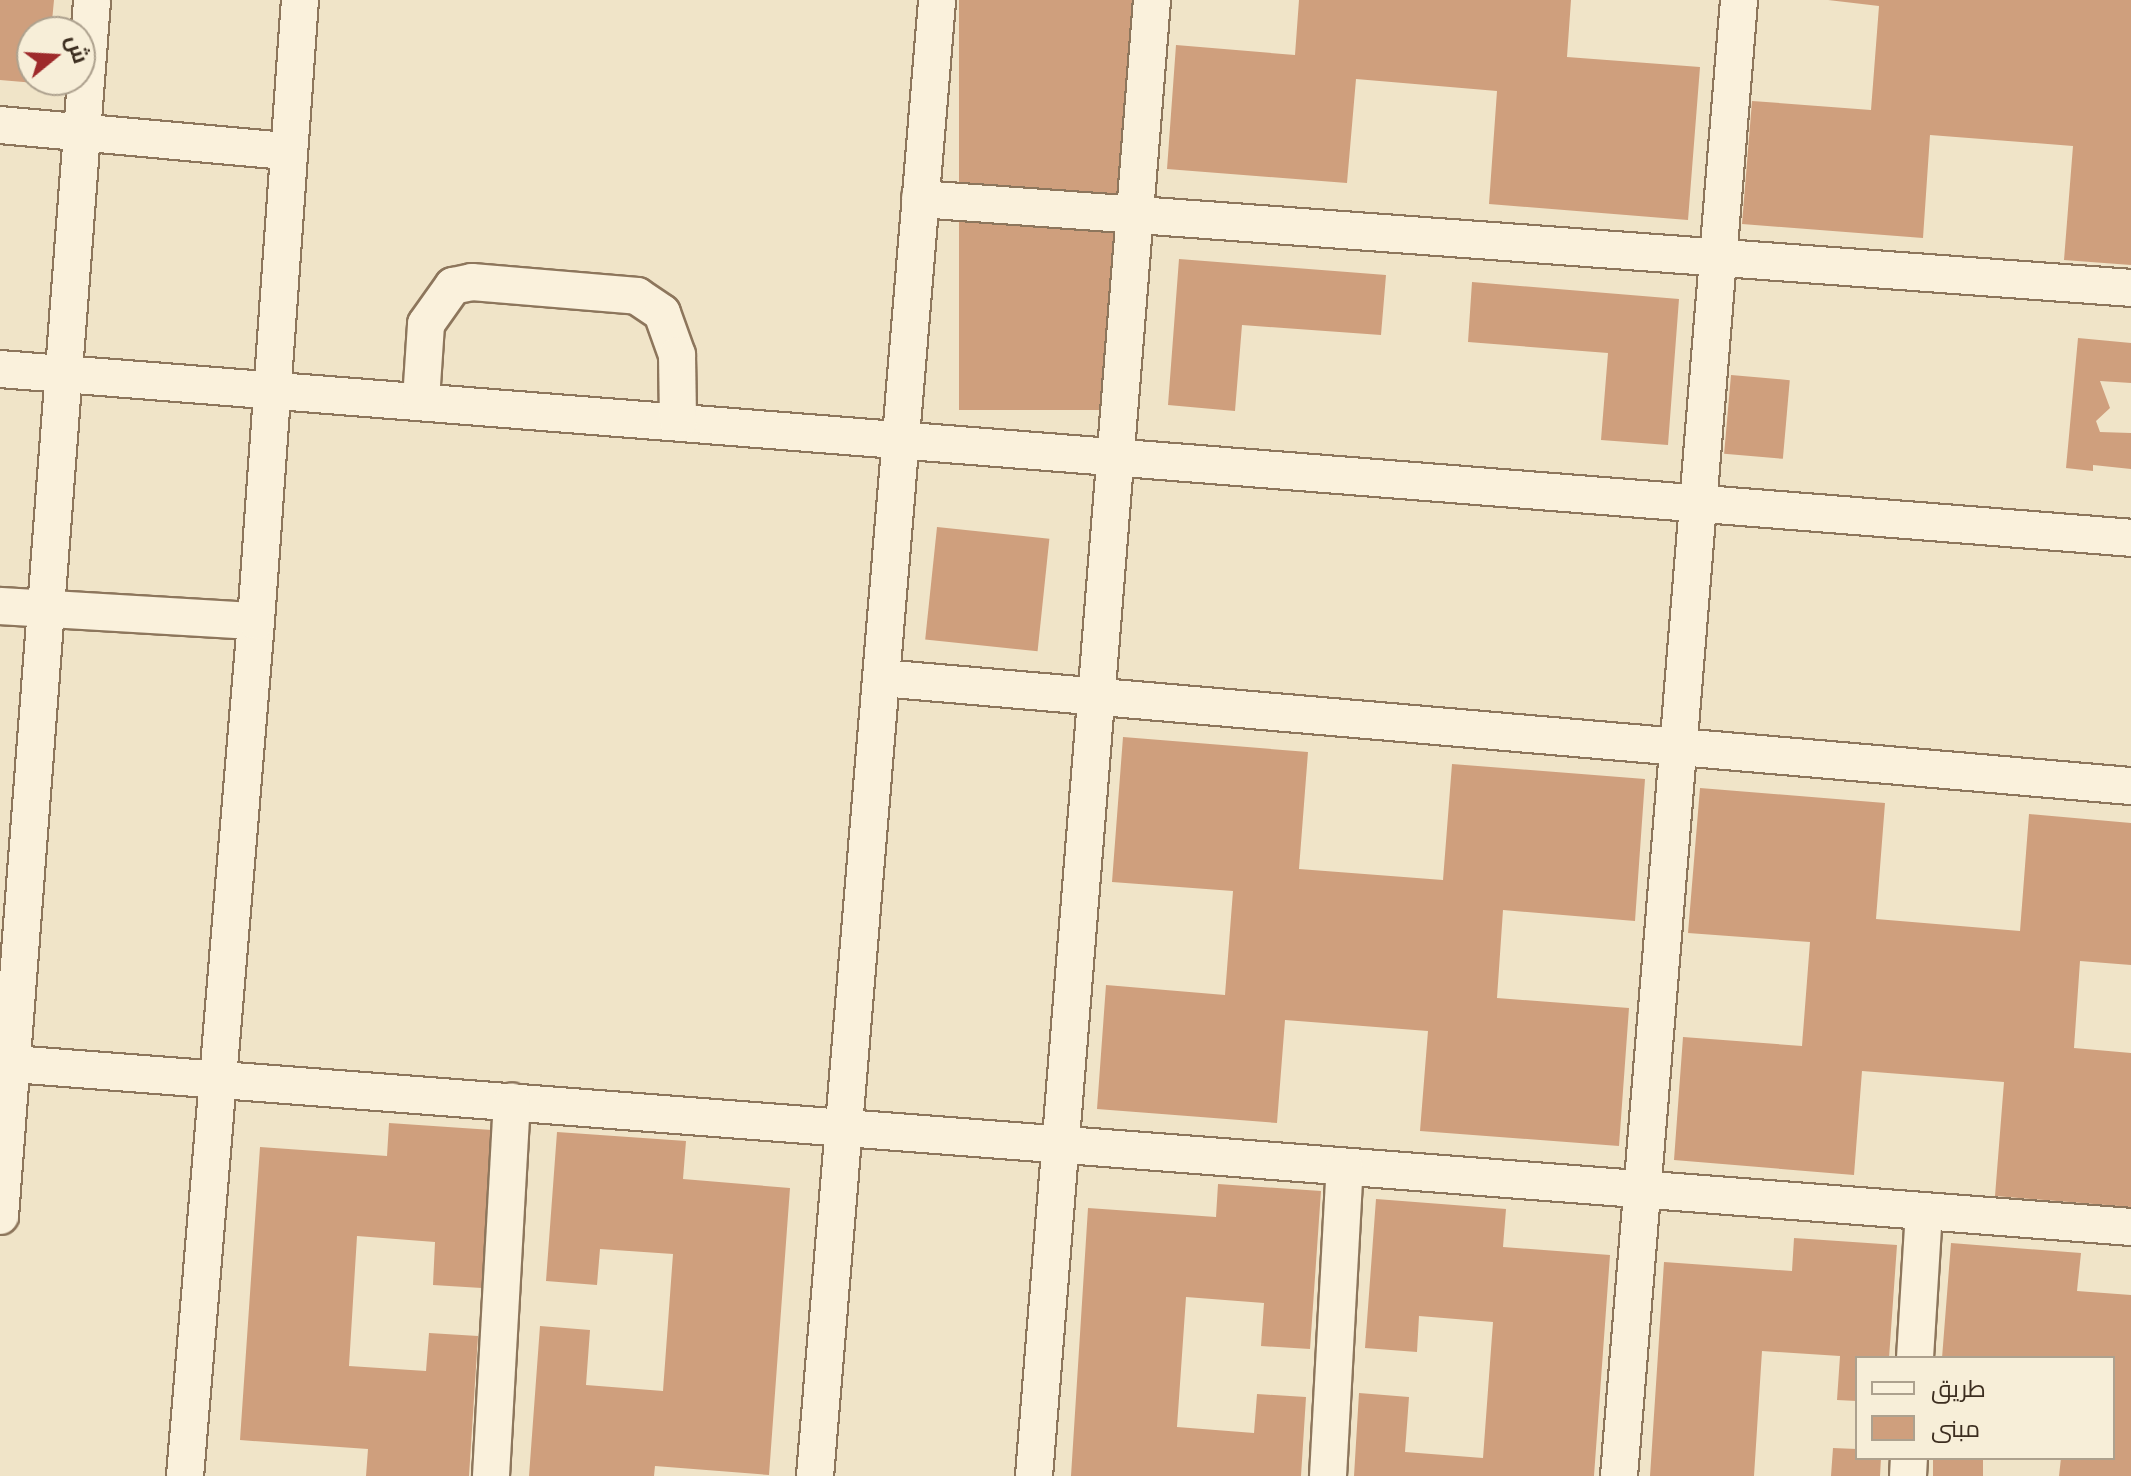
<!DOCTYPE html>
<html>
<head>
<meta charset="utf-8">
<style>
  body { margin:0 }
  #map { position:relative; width:2131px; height:1476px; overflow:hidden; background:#f0e4c8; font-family:Bitter,Cairo,serif }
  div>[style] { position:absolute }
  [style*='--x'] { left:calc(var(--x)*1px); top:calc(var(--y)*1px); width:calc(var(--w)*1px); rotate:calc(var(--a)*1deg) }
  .building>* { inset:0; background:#cf9f7d; transform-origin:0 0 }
  .roads { filter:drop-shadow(2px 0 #8d765c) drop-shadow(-2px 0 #8d765c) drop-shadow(0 2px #8d765c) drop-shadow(0 -2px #8d765c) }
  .minor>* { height:36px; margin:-18px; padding:0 18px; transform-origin:18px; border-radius:18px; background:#faf1dc }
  span { translate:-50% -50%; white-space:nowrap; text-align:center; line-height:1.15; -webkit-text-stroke:7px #f7eed8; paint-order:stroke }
  .legend { position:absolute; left:1855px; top:1356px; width:260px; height:104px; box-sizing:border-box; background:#f7eed8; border:2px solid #ada18e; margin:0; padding:10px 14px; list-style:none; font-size:24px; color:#3d2e20 }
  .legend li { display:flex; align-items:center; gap:16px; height:40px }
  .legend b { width:40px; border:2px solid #ada18e }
  .north { position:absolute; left:16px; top:16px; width:80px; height:80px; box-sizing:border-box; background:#f7eed8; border:2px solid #ada18e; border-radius:50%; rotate:72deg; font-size:22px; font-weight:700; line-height:32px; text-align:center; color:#3d2e20 }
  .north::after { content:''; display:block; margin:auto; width:28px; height:36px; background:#9e2a2b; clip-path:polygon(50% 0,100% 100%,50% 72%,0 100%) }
</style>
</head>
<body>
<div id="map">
  <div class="building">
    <div style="clip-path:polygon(0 0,54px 0,51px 32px,32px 32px,32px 80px,48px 80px,47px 84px,0 80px)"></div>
    <div style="left:959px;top:0;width:174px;height:410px"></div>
    <div style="clip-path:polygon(1299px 0,1571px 0,1567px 57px,1700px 67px,1688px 220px,1489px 204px,1497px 91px,1356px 79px,1347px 183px,1167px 169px,1176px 45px,1295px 55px)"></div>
    <div style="clip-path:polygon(1828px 0,2131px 0,2131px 265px,2064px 260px,2073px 146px,1930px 135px,1923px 238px,1742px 224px,1752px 101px,1871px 110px,1879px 6px)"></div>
    <div style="clip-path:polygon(1179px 259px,1386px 275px,1381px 335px,1242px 325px,1235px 411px,1168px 405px)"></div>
    <div style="clip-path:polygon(1472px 282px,1679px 299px,1668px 445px,1601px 440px,1608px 353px,1468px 342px)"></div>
    <div style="clip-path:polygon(2078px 338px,2131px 343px,2131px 383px,2100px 381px,2110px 408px,2096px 421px,2100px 432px,2131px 433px,2131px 469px,2093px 465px,2093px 471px,2066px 468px)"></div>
    <div style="left:1731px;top:375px;width:59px;height:79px;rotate:5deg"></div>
    <div style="left:937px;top:527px;width:113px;height:113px;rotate:6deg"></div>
    <div style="clip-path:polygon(1123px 737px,1308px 752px,1299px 869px,1443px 880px,1452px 764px,1645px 779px,1635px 921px,1503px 910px,1497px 998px,1629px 1008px,1619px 1146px,1420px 1131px,1428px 1031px,1285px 1020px,1277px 1123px,1097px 1109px,1106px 985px,1225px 995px,1233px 891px,1112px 882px)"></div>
    <div style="clip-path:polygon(1700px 788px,1885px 803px,1876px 919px,2020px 931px,2029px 814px,2131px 823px,2131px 965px,2080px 961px,2074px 1048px,2131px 1053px,2131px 1207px,1995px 1196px,2004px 1082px,1862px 1071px,1854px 1175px,1674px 1160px,1683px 1037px,1802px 1046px,1810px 942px,1688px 933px)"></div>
    <div style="clip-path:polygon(389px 1123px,492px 1130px,482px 1288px,433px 1285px,435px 1242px,357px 1236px,349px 1366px,426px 1371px,429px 1333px,478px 1336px,469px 1476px,366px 1476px,368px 1449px,240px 1440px,260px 1147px,387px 1156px)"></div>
    <div style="clip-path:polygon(557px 1132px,686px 1141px,683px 1179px,790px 1188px,769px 1475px,655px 1466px,654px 1476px,529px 1476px,540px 1326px,590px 1330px,586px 1385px,663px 1391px,673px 1254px,600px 1249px,597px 1285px,546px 1281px)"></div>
    <div style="clip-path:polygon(1218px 1184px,1321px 1191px,1310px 1349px,1261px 1346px,1264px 1303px,1186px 1297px,1177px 1427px,1254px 1433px,1257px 1394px,1306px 1397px,1301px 1476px,1071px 1476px,1088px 1208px,1216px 1217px)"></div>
    <div style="clip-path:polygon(1376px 1199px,1506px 1209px,1503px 1247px,1610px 1255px,1594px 1476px,1354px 1476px,1359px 1393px,1409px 1397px,1405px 1452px,1483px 1458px,1493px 1322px,1419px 1316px,1417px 1352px,1365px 1348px)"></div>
    <div style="clip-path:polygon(1794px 1238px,1897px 1245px,1889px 1358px,1857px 1358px,1857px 1401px,1837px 1400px,1840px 1356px,1762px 1351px,1754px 1476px,1650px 1476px,1664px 1262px,1792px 1271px)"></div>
    <div style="clip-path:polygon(1951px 1243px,2081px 1253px,2077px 1291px,2131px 1295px,2131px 1476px,2059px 1476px,2061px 1458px,2113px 1458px,2113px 1358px,1942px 1358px)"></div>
    <div style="clip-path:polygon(1833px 1448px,1857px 1449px,1857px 1458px,1881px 1458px,1880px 1476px,1831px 1476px)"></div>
    <div style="left:1933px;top:1458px;width:50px;height:18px"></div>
  </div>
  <div class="roads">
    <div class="minor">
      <div style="--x:0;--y:125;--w:289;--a:5.2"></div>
      <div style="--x:920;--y:199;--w:1214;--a:4.2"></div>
      <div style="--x:0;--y:369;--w:2138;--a:4.53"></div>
      <div style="--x:421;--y:400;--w:76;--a:-86.2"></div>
      <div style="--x:426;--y:324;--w:47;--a:-54.6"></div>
      <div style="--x:453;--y:286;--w:19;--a:-12"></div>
      <div style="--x:472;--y:282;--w:166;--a:4.8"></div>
      <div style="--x:637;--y:296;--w:30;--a:34"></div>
      <div style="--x:662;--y:313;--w:45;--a:70.3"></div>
      <div style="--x:677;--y:355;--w:67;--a:89.1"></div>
      <div style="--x:0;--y:606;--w:256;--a:3.4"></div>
      <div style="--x:881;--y:678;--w:1255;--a:4.94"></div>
      <div style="--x:0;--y:1063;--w:2137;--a:4.4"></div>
      <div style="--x:0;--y:1216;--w:1219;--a:-85.67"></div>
      <div style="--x:1915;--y:1358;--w:147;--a:-86.5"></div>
      <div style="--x:185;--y:1476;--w:858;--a:-85.25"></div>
      <div style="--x:256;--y:621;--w:623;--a:-85.95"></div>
      <div style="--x:491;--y:1476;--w:375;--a:-86.8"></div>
      <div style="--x:815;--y:1476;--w:1481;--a:-85.27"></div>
      <div style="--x:1034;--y:1476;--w:1481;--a:-85.43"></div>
      <div style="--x:1328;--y:1476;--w:309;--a:-86.9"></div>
      <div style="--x:1619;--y:1476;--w:1481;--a:-85.35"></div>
      <div style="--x:1908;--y:1476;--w:18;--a:-87"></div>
    </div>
  </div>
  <ul class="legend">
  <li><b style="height:10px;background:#faf1dc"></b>طريق</li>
  <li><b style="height:22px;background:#cf9f7d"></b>مبنى</li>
  </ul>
  <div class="north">ش</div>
</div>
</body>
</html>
